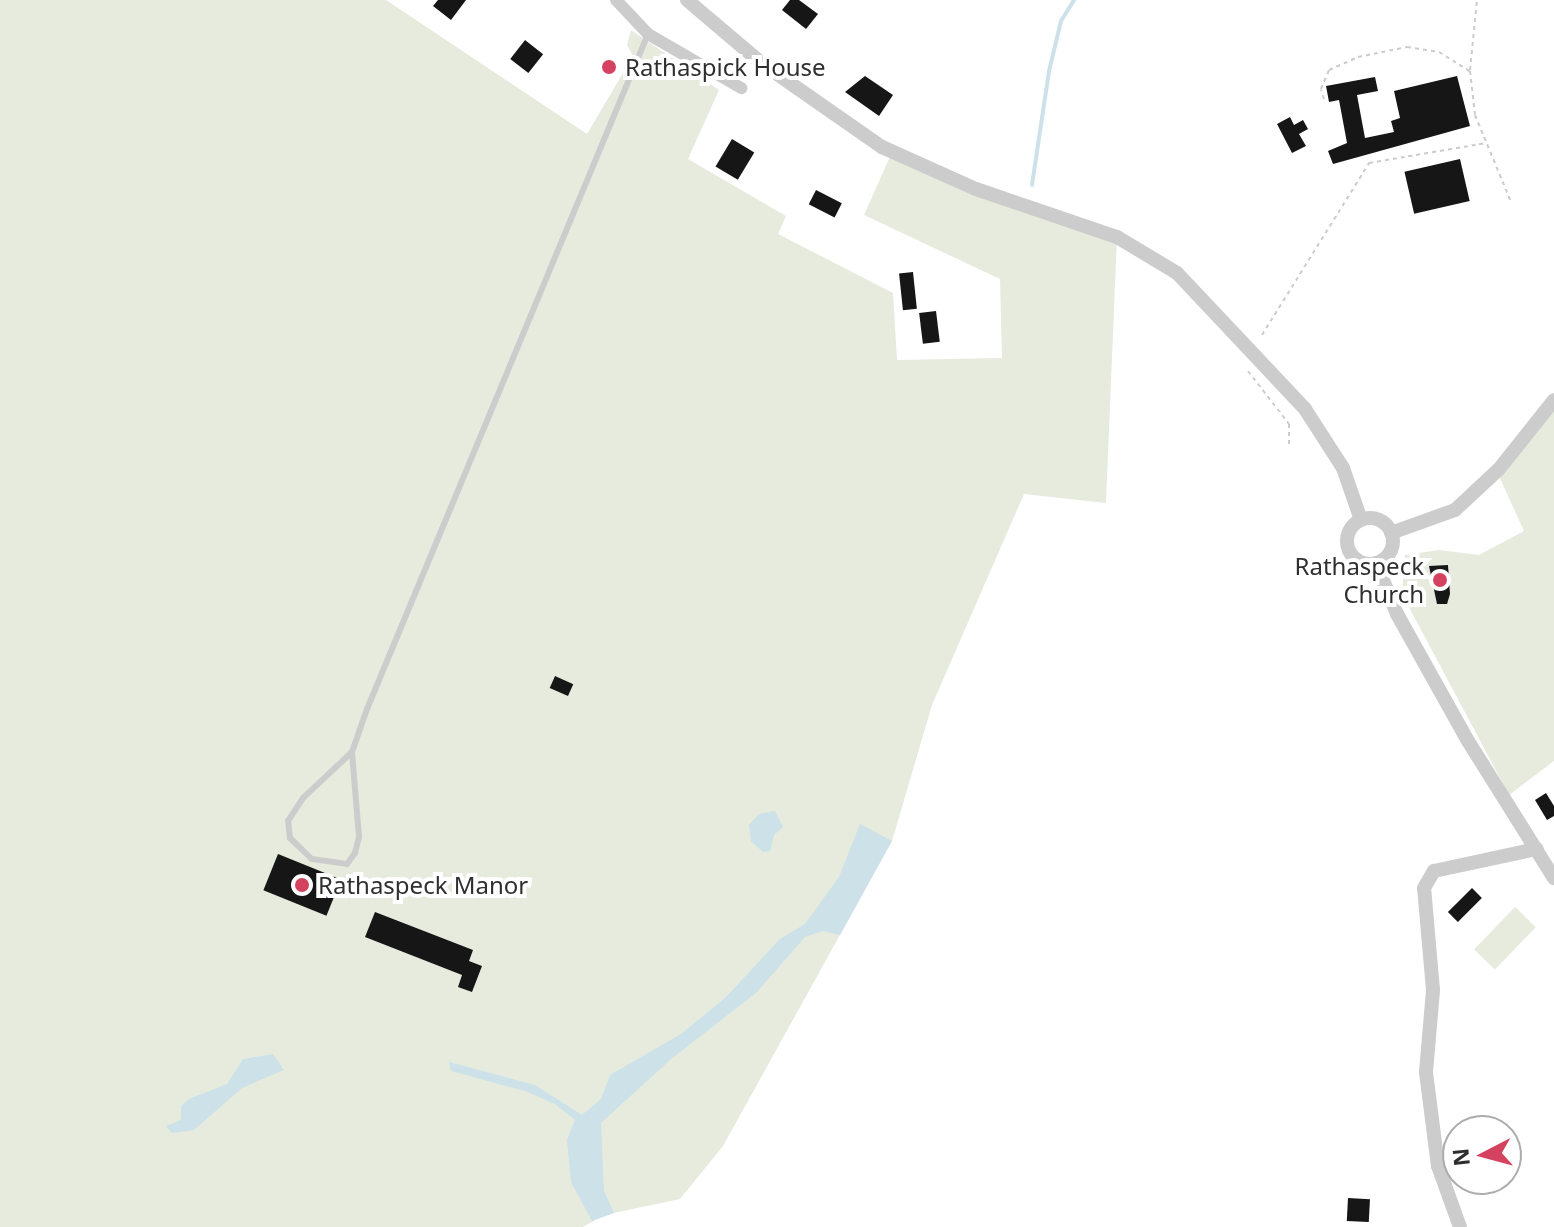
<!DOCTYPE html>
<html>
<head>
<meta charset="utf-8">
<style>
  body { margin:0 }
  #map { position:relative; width:1554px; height:1227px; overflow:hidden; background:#fff; font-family:"Noto Sans",sans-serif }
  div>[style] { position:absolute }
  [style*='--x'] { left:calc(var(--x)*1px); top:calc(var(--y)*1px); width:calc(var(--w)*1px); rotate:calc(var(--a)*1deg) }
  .green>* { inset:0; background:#e6ebde; transform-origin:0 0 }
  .water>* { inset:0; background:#cce1e8 }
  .stream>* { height:4px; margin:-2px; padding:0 2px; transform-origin:2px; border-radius:2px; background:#cce1e8 }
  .building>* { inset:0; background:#161616; transform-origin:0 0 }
  .path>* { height:2px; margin-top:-1px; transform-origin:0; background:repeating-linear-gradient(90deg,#ccc 0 4px,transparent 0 8px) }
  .service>* { height:6px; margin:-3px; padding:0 3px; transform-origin:3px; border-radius:3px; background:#ccc }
  .minor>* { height:12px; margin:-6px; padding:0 6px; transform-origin:6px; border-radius:6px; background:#ccc }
  .tertiary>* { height:14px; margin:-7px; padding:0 7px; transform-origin:7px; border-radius:7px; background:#ccc }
  .tertiary>.ring { margin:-7px; padding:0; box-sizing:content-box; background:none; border:14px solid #ccc; border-radius:50% }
  .dots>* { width:22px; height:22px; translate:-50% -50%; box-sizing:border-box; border:4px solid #fff; border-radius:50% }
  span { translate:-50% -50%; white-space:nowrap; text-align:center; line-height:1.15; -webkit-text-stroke:8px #fff; paint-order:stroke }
  .poi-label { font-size:24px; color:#2f2f2f }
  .left { translate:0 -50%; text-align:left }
  .right { translate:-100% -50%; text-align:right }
  .north { position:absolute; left:1442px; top:1115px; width:80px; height:80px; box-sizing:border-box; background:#fff; border:2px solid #acacac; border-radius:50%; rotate:264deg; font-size:22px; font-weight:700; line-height:32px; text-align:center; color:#2f2f2f }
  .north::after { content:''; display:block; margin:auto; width:28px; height:36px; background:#d4425f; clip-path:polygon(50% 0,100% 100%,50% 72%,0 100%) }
</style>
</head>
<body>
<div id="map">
  <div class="green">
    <div style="clip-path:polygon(0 0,386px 0,587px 134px,633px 56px,627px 45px,631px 30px,719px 90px,688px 159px,786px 216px,778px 234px,893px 293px,897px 360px,1002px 358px,1000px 279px,864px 215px,892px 152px,1117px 237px,1106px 503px,1024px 494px,932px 705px,892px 841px,723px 1146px,680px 1199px,604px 1215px,583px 1227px,0 1227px)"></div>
    <div style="clip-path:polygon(1554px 407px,1554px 761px,1509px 795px,1402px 594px,1405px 555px,1439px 550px,1479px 555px,1524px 531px,1498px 474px)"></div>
    <div style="left:1515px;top:907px;width:29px;height:59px;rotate:44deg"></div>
  </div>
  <div class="water">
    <div style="clip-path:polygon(775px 811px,783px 827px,774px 835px,770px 851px,763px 852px,751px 841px,749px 825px,759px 814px)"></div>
    <div style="clip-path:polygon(860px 824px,892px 841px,840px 935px,823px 931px,805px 937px,757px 992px,670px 1060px,601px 1123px,604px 1191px,614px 1213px,592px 1221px,571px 1182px,567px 1140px,575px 1120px,555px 1104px,525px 1091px,451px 1071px,449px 1062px,535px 1085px,582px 1115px,601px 1099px,610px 1075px,681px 1034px,725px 998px,780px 939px,805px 924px,839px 877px)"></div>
    <div style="clip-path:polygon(273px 1054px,284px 1070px,242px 1088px,194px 1130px,172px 1133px,166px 1126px,181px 1120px,181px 1106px,189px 1099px,227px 1084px,243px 1059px)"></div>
  </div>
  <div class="stream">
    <div style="--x:1032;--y:185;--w:115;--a:-81.5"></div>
    <div style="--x:1049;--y:71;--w:51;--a:-76.5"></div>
    <div style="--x:1061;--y:21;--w:25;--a:-58"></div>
  </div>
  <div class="building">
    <div style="clip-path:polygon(438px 0,466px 0,451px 20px,433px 6px)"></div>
    <div style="clip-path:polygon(790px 0,799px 0,818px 14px,806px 29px,782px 10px)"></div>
    <div style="left:525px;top:40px;width:23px;height:24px;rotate:38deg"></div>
    <div style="clip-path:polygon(865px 76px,893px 95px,879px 116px,845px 92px)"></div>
    <div style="clip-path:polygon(1457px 76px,1470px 126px,1333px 164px,1328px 151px,1347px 143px,1339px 100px,1329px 102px,1326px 86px,1375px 77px,1378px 91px,1357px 95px,1365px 138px,1394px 132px,1391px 121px,1400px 118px,1394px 91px)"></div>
    <div style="clip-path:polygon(1290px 117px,1294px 125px,1303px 120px,1308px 129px,1299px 134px,1306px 146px,1292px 153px,1277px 124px)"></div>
    <div style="left:732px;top:139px;width:26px;height:32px;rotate:31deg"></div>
    <div style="left:1460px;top:159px;width:43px;height:57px;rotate:77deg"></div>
    <div style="left:816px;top:190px;width:29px;height:16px;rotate:27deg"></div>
    <div style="left:913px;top:272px;width:37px;height:14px;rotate:84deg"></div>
    <div style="left:936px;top:311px;width:31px;height:17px;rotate:83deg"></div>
    <div style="clip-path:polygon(1448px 565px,1450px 594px,1447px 604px,1437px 604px,1429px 566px)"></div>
    <div style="left:555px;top:676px;width:20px;height:13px;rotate:24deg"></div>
    <div style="clip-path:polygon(1546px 793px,1554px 806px,1554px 816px,1547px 820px,1535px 800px)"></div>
    <div style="left:278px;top:854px;width:68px;height:39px;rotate:22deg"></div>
    <div style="left:1472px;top:888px;width:14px;height:34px;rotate:45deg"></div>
    <div style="clip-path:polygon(375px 912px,473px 950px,469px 961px,482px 966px,472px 992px,458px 987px,462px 975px,365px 937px)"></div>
    <div style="left:1348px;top:1198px;width:22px;height:23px;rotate:3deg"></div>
  </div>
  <div class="path">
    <div style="--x:1470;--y:70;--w:70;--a:-84.3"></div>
    <div style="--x:1324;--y:99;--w:10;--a:-107"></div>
    <div style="--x:1321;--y:89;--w:21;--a:-67"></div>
    <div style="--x:1329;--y:70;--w:32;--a:-24"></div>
    <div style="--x:1358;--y:57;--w:50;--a:-11.5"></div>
    <div style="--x:1407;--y:47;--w:32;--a:9"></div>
    <div style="--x:1439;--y:52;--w:36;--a:32"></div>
    <div style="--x:1470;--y:71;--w:44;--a:83.5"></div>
    <div style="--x:1475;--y:115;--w:94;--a:67.5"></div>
    <div style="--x:1262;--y:335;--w:203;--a:-58.1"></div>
    <div style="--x:1369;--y:163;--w:119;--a:-9.7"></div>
    <div style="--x:1248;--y:371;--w:67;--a:52.3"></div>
    <div style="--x:1289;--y:424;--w:21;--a:90"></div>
  </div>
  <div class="service">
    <div style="--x:352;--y:752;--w:67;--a:136.8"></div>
    <div style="--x:303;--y:798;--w:27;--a:123"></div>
    <div style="--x:288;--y:821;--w:17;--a:83"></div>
    <div style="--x:290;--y:838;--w:30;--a:44"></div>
    <div style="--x:312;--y:859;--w:35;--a:8"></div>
    <div style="--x:347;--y:864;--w:14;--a:-54"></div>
    <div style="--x:355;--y:853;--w:16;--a:-76"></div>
    <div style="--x:359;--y:837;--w:85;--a:-94.7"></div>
    <div style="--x:352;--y:752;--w:46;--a:-70.8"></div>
    <div style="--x:367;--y:709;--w:731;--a:-67.4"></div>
  </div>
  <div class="minor">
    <div style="--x:616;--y:0;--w:47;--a:46.7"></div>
    <div style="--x:648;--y:34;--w:108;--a:30.1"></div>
  </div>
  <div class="tertiary">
    <div style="--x:687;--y:0;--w:96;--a:40.3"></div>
    <div style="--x:760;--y:62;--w:149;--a:34.9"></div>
    <div style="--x:882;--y:147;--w:103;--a:24.1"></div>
    <div style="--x:976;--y:189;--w:149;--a:18.8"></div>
    <div style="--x:1117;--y:237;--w:70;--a:31"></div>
    <div style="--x:1177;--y:273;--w:187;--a:46.7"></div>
    <div style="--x:1305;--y:409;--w:70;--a:57.2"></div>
    <div style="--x:1343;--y:468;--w:55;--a:70.9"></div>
    <div class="ring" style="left:1347px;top:518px;width:32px;height:32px"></div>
    <div style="--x:1391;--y:533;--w:68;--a:-19.8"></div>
    <div style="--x:1455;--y:510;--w:60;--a:-43"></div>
    <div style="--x:1499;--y:469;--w:88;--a:-51.4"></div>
    <div style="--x:1376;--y:563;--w:55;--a:67.6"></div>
    <div style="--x:1397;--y:614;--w:145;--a:60.8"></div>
    <div style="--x:1468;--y:741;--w:162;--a:57.9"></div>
    <div style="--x:1460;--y:1227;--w:65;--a:-109.8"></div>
    <div style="--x:1438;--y:1166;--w:95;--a:-97.3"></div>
    <div style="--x:1426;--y:1072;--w:82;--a:-85.1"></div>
    <div style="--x:1433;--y:990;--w:102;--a:-95"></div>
    <div style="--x:1424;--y:888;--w:20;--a:-60"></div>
    <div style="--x:1434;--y:871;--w:105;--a:-12.1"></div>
  </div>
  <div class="dots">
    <div style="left:609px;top:67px;background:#d4425f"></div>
    <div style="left:1440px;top:580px;background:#d4425f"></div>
    <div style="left:302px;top:885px;background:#d4425f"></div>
  </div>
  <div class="poi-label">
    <span class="left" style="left:625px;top:67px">Rathaspick House</span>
    <span class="right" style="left:1424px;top:580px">Rathaspeck<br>Church</span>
    <span class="left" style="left:318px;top:885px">Rathaspeck Manor</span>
  </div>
  <div class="north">N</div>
</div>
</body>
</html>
